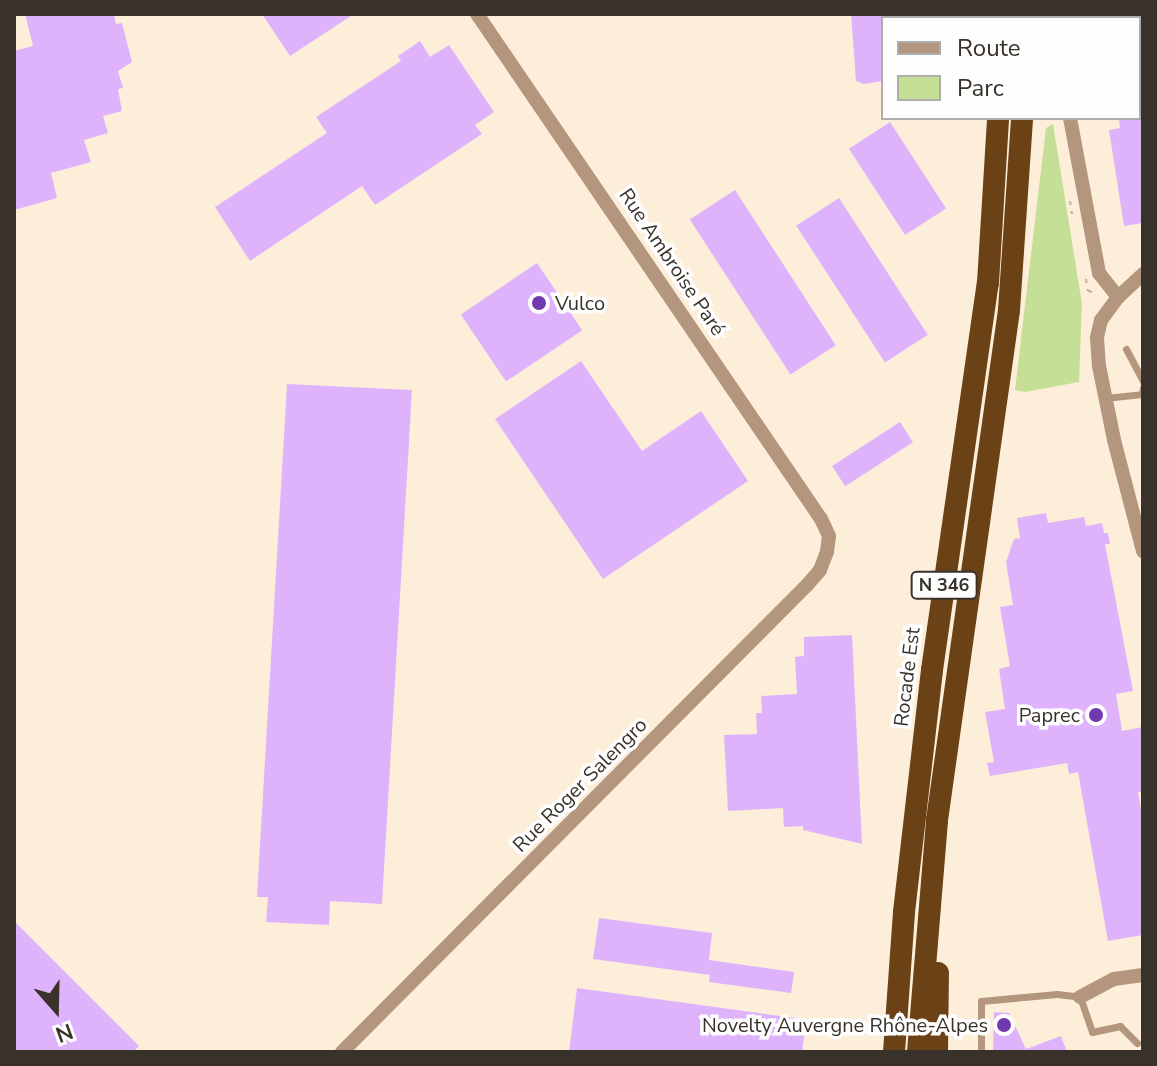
<!DOCTYPE html>
<html>
<head>
<meta charset="utf-8">
<style>
  body { margin:0 }
  #map { position:relative; width:1157px; height:1066px; overflow:hidden; background:#fdeeda; font-family:"Nunito Sans",sans-serif }
  div>[style] { position:absolute }
  [style*='--x'] { left:calc(var(--x)*1px); top:calc(var(--y)*1px); width:calc(var(--w)*1px); rotate:calc(var(--a)*1deg) }
  .green>* { inset:0; background:#c5df96 }
  .building>* { inset:0; background:#deb3fc; transform-origin:0 0 }
  .path>* { height:2px; margin-top:-1px; transform-origin:0; background:repeating-linear-gradient(90deg,#baae9f 0 4px,transparent 0 10px) }
  .service>* { height:7px; margin:-3.5px; padding:0 3.5px; transform-origin:3.5px; border-radius:3.5px; background:#b3967d }
  .minor>* { height:14px; margin:-7px; padding:0 7px; transform-origin:7px; border-radius:7px; background:#b3967d }
  .trunk>* { height:22px; margin:-11px; padding:0 11px; transform-origin:11px; border-radius:11px; background:#6b4216 }
  .dots>* { width:22px; height:22px; translate:-50% -50%; box-sizing:border-box; border:4px solid #fefefe; border-radius:50% }
  span { translate:-50% -50%; white-space:nowrap; text-align:center; line-height:1.15; -webkit-text-stroke:7px #fefefe; paint-order:stroke }
  .shield-label span { padding:2px 6px; background:#fefefe; border:2px solid; border-radius:6px; -webkit-text-stroke-width:0 }
  .shield-label { font-size:18px; color:#38322b; font-weight:700 }
  .street-label { font-size:20px; color:#38322b }
  .poi-label { font-size:20px; color:#38322b }
  .left { translate:0 -50%; text-align:left }
  .right { translate:-100% -50%; text-align:right }
  .frame { position:absolute; inset:0; border:16px solid #38322b; pointer-events:none }
  .legend { position:absolute; left:881px; top:16px; width:260px; height:104px; box-sizing:border-box; background:#fefefe; border:2px solid #afacaa; margin:0; padding:10px 14px; list-style:none; font-size:24px; color:#38322b }
  .legend li { display:flex; align-items:center; gap:16px; height:40px }
  .legend b { width:40px; border:2px solid #afacaa }
  .north { position:absolute; left:16px; top:970px; width:80px; height:80px; -webkit-text-stroke:6px #fefefe; paint-order:stroke; rotate:160deg; font-size:22px; font-weight:700; line-height:32px; text-align:center; color:#38322b }
  .north::after { content:''; display:block; margin:auto; width:28px; height:36px; background:#38322b; clip-path:polygon(50% 0,100% 100%,50% 72%,0 100%) }
</style>
</head>
<body>
<div id="map">
  <div class="green">
    <div style="clip-path:polygon(1053px 124px,1082px 304px,1079px 382px,1025px 392px,1015px 390px,1046px 128px)"></div>
  </div>
  <div class="building">
    <div style="clip-path:polygon(25px 14px,114px 14px,116px 24px,122px 23px,132px 62px,118px 71px,123px 88px,118px 89px,122px 111px,103px 116px,108px 133px,84px 140px,91px 162px,51px 173px,57px 198px,14px 210px,14px 51px,33px 46px)"></div>
    <div style="clip-path:polygon(262px 14px,354px 14px,290px 56px)"></div>
    <div style="clip-path:polygon(851px 14px,883px 14px,883px 81px,863px 84px,856px 81px)"></div>
    <div style="clip-path:polygon(420px 41px,430px 57px,449px 45px,494px 112px,475px 125px,482px 134px,375px 205px,362px 186px,250px 261px,215px 207px,327px 133px,316px 117px,401px 61px,398px 56px)"></div>
    <div style="clip-path:polygon(1119px 118px,1143px 118px,1143px 223px,1124px 226px,1109px 130px,1120px 128px)"></div>
    <div style="left:890px;top:122px;width:103px;height:49px;rotate:57deg"></div>
    <div style="left:735px;top:190px;width:185px;height:54px;rotate:57deg"></div>
    <div style="left:839px;top:198px;width:163px;height:51px;rotate:57deg"></div>
    <div style="left:537px;top:263px;width:81px;height:92px;rotate:56deg"></div>
    <div style="clip-path:polygon(581px 361px,642px 451px,701px 411px,748px 481px,603px 579px,495px 419px)"></div>
    <div style="clip-path:polygon(287px 384px,412px 390px,382px 904px,330px 901px,329px 925px,266px 922px,268px 897px,257px 897px)"></div>
    <div style="left:900px;top:422px;width:24px;height:81px;rotate:57deg"></div>
    <div style="clip-path:polygon(1046px 513px,1048px 523px,1084px 517px,1086px 526px,1102px 523px,1104px 533px,1108px 533px,1110px 544px,1105px 544px,1133px 691px,1116px 694px,1122px 731px,1143px 727px,1143px 792px,1138px 792px,1143px 821px,1143px 935px,1108px 941px,1078px 772px,1069px 774px,1067px 763px,990px 776px,987px 763px,994px 762px,985px 712px,1005px 709px,999px 669px,1010px 666px,1000px 607px,1013px 605px,1006px 562px,1014px 539px,1020px 538px,1017px 518px)"></div>
    <div style="clip-path:polygon(852px 635px,862px 844px,803px 830px,803px 826px,784px 827px,783px 808px,728px 811px,724px 735px,757px 734px,756px 713px,762px 713px,761px 696px,797px 694px,795px 657px,804px 656px,804px 637px)"></div>
    <div style="clip-path:polygon(599px 918px,712px 933px,709px 960px,794px 972px,791px 993px,709px 982px,710px 975px,593px 959px)"></div>
    <div style="clip-path:polygon(14px 921px,139px 1046px,133px 1052px,14px 1052px)"></div>
    <div style="clip-path:polygon(577px 988px,803px 1019px,806px 1024px,802px 1052px,569px 1052px)"></div>
    <div style="clip-path:polygon(994px 1012px,1009px 1013px,1026px 1049px,1061px 1036px,1067px 1052px,993px 1052px)"></div>
  </div>
  <div class="path">
    <div style="--x:1070;--y:201;--w:13;--a:81"></div>
    <div style="--x:1086;--y:279;--w:12;--a:81"></div>
    <div style="--x:1088;--y:291;--w:9;--a:13"></div>
  </div>
  <div class="service">
    <div style="--x:1127;--y:14;--w:4;--a:90"></div>
    <div style="--x:1139;--y:33;--w:4;--a:14"></div>
    <div style="--x:1126;--y:349;--w:36;--a:62"></div>
    <div style="--x:1105;--y:398;--w:37;--a:-6"></div>
    <div style="--x:1142;--y:394;--w:6;--a:-81"></div>
    <div style="--x:981;--y:1052;--w:51;--a:-90"></div>
    <div style="--x:981;--y:1001;--w:76;--a:-5.3"></div>
    <div style="--x:1057;--y:994;--w:23;--a:7"></div>
    <div style="--x:1080;--y:997;--w:37;--a:71"></div>
    <div style="--x:1092;--y:1032;--w:29;--a:-12"></div>
    <div style="--x:1120;--y:1026;--w:24;--a:45"></div>
  </div>
  <div class="minor">
    <div style="--x:1062;--y:14;--w:4;--a:90"></div>
    <div style="--x:1070;--y:118;--w:158;--a:79.4"></div>
    <div style="--x:1099;--y:273;--w:31;--a:52"></div>
    <div style="--x:1143;--y:274;--w:34;--a:137"></div>
    <div style="--x:1118;--y:297;--w:29;--a:126"></div>
    <div style="--x:1101;--y:320;--w:18;--a:103"></div>
    <div style="--x:1097;--y:338;--w:28;--a:86"></div>
    <div style="--x:1099;--y:366;--w:76;--a:78.5"></div>
    <div style="--x:1114;--y:440;--w:115;--a:75.4"></div>
    <div style="--x:1080;--y:997;--w:38;--a:-28"></div>
    <div style="--x:1114;--y:979;--w:29;--a:-8"></div>
    <div style="--x:342;--y:1052;--w:660;--a:-45.12"></div>
    <div style="--x:808;--y:584;--w:18;--a:-49"></div>
    <div style="--x:820;--y:570;--w:19;--a:-69"></div>
    <div style="--x:827;--y:552;--w:16;--a:-83"></div>
    <div style="--x:829;--y:536;--w:19;--a:-115"></div>
    <div style="--x:821;--y:519;--w:611;--a:-124.26"></div>
  </div>
  <div class="trunk">
    <div style="--x:1023;--y:14;--w:4;--a:90"></div>
    <div style="--x:1000;--y:18;--w:4;--a:-90"></div>
    <div style="--x:894;--y:1052;--w:140;--a:-85.9"></div>
    <div style="--x:904;--y:912;--w:244;--a:-83.4"></div>
    <div style="--x:932;--y:670;--w:391;--a:-81.8"></div>
    <div style="--x:988;--y:283;--w:165;--a:-86.5"></div>
    <div style="--x:918;--y:1052;--w:233;--a:-85.3"></div>
    <div style="--x:937;--y:820;--w:515;--a:-81.96"></div>
    <div style="--x:1009;--y:310;--w:192;--a:-86.1"></div>
    <div style="--x:937;--y:1052;--w:79;--a:-89.3"></div>
  </div>
  <div class="dots">
    <div style="left:539px;top:303px;background:#7238ae"></div>
    <div style="left:1096px;top:715px;background:#7238ae"></div>
    <div style="left:1004px;top:1025px;background:#7238ae"></div>
  </div>
  <div class="shield-label">
    <span style="left:944px;top:585px">N 346</span>
  </div>
  <div class="street-label">
    <span style="left:672px;top:262px;rotate:56deg">Rue Ambroise Paré</span>
    <span style="left:907px;top:677px;rotate:-83deg">Rocade Est</span>
    <span style="left:580px;top:785px;rotate:-45deg">Rue Roger Salengro</span>
  </div>
  <div class="poi-label">
    <span class="left" style="left:555px;top:303px">Vulco</span>
    <span class="right" style="left:1080px;top:715px">Paprec</span>
    <span class="right" style="left:988px;top:1025px">Novelty Auvergne Rhône-Alpes</span>
  </div>
  <div class="frame"></div>
  <ul class="legend">
  <li><b style="height:10px;background:#b3967d"></b>Route</li>
  <li><b style="height:22px;background:#c5df96"></b>Parc</li>
  </ul>
  <div class="north">N</div>
</div>
</body>
</html>
